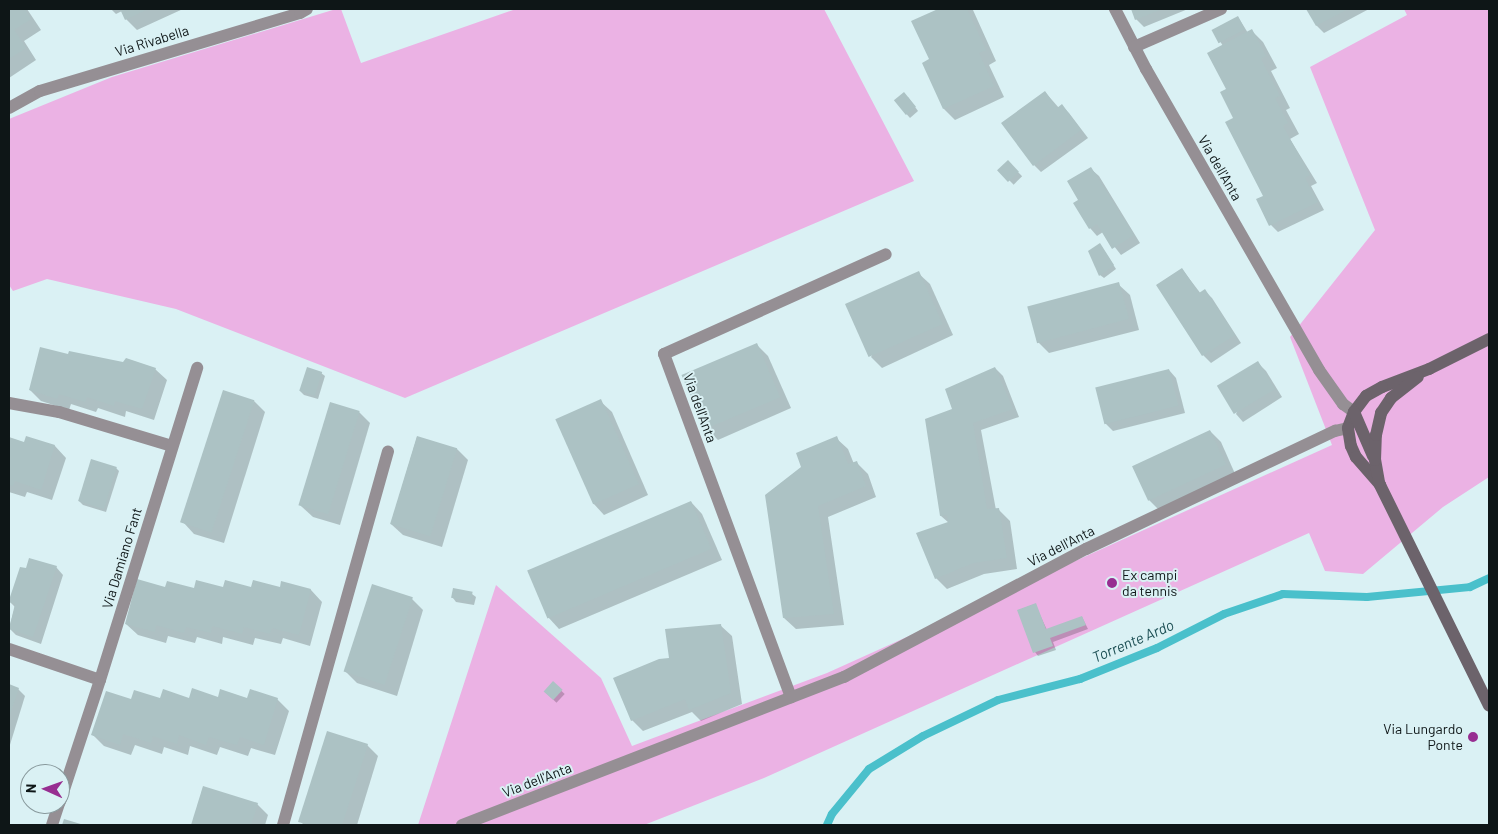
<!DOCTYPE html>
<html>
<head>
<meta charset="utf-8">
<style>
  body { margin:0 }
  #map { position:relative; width:1498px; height:834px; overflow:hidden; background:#daf1f4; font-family:Barlow,sans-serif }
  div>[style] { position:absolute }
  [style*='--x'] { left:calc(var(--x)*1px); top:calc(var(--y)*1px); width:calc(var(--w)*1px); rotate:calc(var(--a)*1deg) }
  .green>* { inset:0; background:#ebb2e4 }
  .shadow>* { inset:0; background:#0003; transform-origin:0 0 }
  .stream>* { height:8px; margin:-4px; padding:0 4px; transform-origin:4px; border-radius:4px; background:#4ac0cb }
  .building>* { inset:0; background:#acc2c4; transform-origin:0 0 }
  .lane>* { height:12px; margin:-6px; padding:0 6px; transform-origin:6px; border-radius:6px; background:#958f94 }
  .street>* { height:12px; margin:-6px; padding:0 6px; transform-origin:6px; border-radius:6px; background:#958f94 }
  .secondary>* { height:12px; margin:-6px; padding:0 6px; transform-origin:6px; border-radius:6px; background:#6c636b }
  .dots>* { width:14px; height:14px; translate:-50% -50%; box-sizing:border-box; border:2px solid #daf1f4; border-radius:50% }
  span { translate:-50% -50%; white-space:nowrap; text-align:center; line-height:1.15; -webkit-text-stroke:4px #daf1f4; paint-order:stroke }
  .street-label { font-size:14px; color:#0e1617 }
  .poi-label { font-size:14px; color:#0e1617 }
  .left { translate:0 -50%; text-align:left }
  .right { translate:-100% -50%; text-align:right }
  .water-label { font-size:15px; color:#1a4d52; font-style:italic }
  .frame { position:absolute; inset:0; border:10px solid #0e1617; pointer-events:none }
  .north { position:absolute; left:20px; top:764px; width:50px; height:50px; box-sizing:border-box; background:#daf1f4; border:1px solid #88999c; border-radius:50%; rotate:272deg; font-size:14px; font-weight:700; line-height:20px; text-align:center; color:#0e1617 }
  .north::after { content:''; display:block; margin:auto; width:18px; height:22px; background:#972e91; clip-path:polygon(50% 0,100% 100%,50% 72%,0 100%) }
</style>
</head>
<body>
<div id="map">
  <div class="green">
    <div style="clip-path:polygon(336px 9px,341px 9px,361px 63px,516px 9px,824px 9px,914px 181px,405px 398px,176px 309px,47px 279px,13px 291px,9px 285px,9px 119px,112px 77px)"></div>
    <div style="clip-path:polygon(1404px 9px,1489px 9px,1489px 477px,1443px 507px,1363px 574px,1325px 571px,1309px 533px,764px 778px,644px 825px,418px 825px,496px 585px,601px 678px,632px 746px,827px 673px,1332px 445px,1290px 337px,1375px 230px,1310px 67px,1407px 15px)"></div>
  </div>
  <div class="shadow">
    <div style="clip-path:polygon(9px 9px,27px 9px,41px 30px,24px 41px,36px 60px,9px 78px)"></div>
    <div style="clip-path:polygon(111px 9px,183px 9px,137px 30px,126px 19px,122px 11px,116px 14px)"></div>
    <div style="clip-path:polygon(941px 9px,973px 10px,996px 61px,989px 65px,1004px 97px,955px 120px,944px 109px,923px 63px,931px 60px,913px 21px)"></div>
    <div style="clip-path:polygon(1132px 9px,1188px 9px,1144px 27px,1136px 19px)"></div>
    <div style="clip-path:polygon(1307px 9px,1369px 9px,1324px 33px,1317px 26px)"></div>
    <div style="clip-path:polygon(1238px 17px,1248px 33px,1252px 31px,1263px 42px,1277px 68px,1271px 71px,1290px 108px,1286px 110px,1299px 134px,1290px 139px,1317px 183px,1311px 186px,1324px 210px,1278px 232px,1271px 225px,1265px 196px,1235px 119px,1228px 89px,1223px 46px,1213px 30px)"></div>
    <div style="clip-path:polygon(1045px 92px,1059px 108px,1062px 106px,1069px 113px,1088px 138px,1041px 172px,1034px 165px)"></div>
    <div style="clip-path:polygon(908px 97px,918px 111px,910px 118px,895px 101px)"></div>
    <div style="left:1008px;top:162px;width:20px;height:12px;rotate:45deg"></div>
    <div style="clip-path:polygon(1091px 169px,1099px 176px,1140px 243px,1121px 255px,1103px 232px,1097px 236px,1090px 228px,1080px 200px)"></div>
    <div style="clip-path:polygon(1100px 244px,1116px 269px,1104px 278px,1100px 275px)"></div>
    <div style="clip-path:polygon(1182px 269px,1201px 294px,1205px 291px,1212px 298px,1241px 343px,1211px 363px,1203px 355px,1157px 285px)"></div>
    <div style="clip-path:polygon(918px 273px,930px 284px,953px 335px,882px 368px,871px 357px)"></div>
    <div style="clip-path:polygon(1118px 284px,1130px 295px,1139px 330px,1049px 353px,1038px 342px)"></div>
    <div style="clip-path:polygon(757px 345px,768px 356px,791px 408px,718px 440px,707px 429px)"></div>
    <div style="clip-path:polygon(1258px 363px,1266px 371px,1282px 397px,1243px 422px,1236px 414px)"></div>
    <div style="clip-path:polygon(995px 368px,1003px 376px,1019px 417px,981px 430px,996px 510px,999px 510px,1010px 521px,1017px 569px,984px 574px,947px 589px,936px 578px,949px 523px,941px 516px,953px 410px)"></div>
    <div style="clip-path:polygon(155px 369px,167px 380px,154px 420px,126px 411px,125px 417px,98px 408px,96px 412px,71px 404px,69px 410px,41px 401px,30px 390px)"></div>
    <div style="clip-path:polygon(1169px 370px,1176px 378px,1185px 413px,1113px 431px,1105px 423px)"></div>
    <div style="clip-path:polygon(321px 373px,325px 376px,318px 399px,304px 395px,300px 391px)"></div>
    <div style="clip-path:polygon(254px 401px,265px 412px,224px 543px,194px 534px,183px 522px)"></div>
    <div style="clip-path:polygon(600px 401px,612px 412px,648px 495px,604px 515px,593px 503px)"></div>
    <div style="clip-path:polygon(359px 412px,370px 423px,340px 525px,313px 517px,301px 506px)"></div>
    <div style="clip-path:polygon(1210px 431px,1221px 442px,1236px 476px,1161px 512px,1149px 500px)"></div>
    <div style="clip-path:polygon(417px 437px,457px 449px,468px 460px,442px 547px,403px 535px,391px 524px)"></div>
    <div style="clip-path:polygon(9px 438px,25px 444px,27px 438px,55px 446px,66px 458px,52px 500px,27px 492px,25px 497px,9px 492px)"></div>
    <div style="clip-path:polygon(836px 438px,848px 449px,854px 464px,857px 463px,868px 474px,876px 497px,828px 517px,844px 625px,796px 629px,784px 618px)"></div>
    <div style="clip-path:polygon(116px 468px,119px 471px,106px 512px,83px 505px,79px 501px)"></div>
    <div style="clip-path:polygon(691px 502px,702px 514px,722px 560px,559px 629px,548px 617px)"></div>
    <div style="clip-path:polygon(56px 567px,63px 575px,41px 644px,16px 635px,9px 628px,15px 607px,10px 602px,27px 570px)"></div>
    <div style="clip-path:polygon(282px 583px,311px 590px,322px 602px,310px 646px,283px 638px,281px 644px,255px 638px,253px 645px,223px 637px,222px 644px,197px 637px,195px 643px,168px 636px,166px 643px,138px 635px,126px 624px,166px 588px,281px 588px)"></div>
    <div style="clip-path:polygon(472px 594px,476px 597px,474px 605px,456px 602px,453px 598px)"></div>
    <div style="clip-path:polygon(412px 599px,423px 610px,397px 696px,357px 683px,346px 672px)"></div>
    <div style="clip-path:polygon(1035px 604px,1047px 630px,1082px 617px,1088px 629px,1053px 642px,1056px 650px,1038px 656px,1035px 652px,1019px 610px)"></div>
    <div style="clip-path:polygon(720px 625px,732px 636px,742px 704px,701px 721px,692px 712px,643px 731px,632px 720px,671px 659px)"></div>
    <div style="left:553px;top:683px;width:16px;height:12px;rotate:43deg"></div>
    <div style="clip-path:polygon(9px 686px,18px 689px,25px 696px,9px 748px)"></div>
    <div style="clip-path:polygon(219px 698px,277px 699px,289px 711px,275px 755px,251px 748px,248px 756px,220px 747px,217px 755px,190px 746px,188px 755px,164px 747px,162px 754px,135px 745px,131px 755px,104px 746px,93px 735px,132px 701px)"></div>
    <div style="clip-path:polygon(367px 745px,378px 756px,357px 825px,304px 825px,300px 821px)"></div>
    <div style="clip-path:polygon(203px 788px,257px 804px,268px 815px,265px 825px,192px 825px)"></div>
  </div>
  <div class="stream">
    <div style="--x:827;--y:825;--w:12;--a:-66"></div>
    <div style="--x:832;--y:814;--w:58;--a:-50.6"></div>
    <div style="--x:869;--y:769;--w:63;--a:-31.4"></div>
    <div style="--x:923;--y:736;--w:83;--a:-25.6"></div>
    <div style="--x:998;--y:700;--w:85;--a:-14.4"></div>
    <div style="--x:1080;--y:679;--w:83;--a:-21.9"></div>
    <div style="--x:1157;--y:648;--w:75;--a:-26.9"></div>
    <div style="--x:1224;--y:614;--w:62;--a:-18.7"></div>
    <div style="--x:1283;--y:594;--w:84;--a:2"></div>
    <div style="--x:1367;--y:597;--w:103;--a:-5.5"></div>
    <div style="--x:1470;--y:587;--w:21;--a:-25"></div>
  </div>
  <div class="building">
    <div style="clip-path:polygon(9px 9px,25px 9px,31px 19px,14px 30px,26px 48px,9px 59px)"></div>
    <div style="clip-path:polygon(120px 9px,148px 9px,125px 20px)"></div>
    <div style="clip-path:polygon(938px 9px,967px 9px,986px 50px,979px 53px,994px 86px,943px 109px,922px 63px,929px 59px,911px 21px)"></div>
    <div style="clip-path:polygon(1131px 9px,1162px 9px,1135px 20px)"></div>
    <div style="clip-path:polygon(1306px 9px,1348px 9px,1316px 26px)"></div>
    <div style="left:1238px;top:16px;width:15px;height:30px;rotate:62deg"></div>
    <div style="clip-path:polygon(1252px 29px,1266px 56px,1261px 59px,1280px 96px,1275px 98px,1288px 123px,1283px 126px,1310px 175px,1305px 178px,1318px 202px,1269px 226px,1256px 199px,1263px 196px,1225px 122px,1233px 118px,1220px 92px,1226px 89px,1207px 53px)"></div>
    <div style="clip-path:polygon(1045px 91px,1057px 108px,1062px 104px,1081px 130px,1033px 166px,1001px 123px)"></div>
    <div style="left:904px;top:92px;width:19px;height:13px;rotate:51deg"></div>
    <div style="left:1008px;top:160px;width:16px;height:15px;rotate:47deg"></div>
    <div style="clip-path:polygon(1091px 167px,1134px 235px,1112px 249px,1097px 224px,1089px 229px,1073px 203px,1078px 200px,1067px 181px)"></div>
    <div style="clip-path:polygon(1100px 243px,1114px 265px,1099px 276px,1088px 251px)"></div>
    <div style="clip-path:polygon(1182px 268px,1199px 293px,1205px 289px,1235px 335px,1202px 356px,1156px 285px)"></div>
    <div style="left:919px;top:271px;width:58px;height:81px;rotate:66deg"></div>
    <div style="left:1119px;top:282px;width:38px;height:95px;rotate:75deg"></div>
    <div style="left:757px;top:343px;width:59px;height:82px;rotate:67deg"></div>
    <div style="clip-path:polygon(40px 347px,68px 354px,69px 351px,123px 362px,126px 358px,156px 368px,142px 409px,115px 401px,114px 406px,87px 397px,85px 402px,59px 394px,57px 399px,29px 390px)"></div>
    <div style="left:1258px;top:361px;width:33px;height:48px;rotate:59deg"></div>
    <div style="left:307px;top:367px;width:16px;height:25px;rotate:18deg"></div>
    <div style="clip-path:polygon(995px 367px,1013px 409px,973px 423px,987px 509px,999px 508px,1007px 558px,973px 563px,935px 579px,916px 533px,948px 522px,947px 515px,940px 516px,925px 419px,952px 409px,945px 389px)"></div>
    <div style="left:1169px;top:369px;width:38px;height:76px;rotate:76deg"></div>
    <div style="left:223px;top:390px;width:33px;height:139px;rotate:18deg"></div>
    <div style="left:601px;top:399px;width:93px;height:50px;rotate:66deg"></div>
    <div style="left:330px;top:402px;width:31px;height:108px;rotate:17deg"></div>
    <div style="left:1210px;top:430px;width:38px;height:86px;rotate:65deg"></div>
    <div style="clip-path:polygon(26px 436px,55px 445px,41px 490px,15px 481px,13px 486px,9px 485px,9px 437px,24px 442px)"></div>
    <div style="left:417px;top:436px;width:42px;height:92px;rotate:17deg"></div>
    <div style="clip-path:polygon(837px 436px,848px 464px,857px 461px,866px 486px,818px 506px,834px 614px,783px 618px,765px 495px,801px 467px,796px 453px)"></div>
    <div style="left:91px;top:459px;width:27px;height:44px;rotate:17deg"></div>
    <div style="left:691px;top:501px;width:52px;height:178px;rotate:67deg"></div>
    <div style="clip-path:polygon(29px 558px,57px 566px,33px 637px,9px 629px,15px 604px,9px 602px,9px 600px,20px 567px,26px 568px)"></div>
    <div style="clip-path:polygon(137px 579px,165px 587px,167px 581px,194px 588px,196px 580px,223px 587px,225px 580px,251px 587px,253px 580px,280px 587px,281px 581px,311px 589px,299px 635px,272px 628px,270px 634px,244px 627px,242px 634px,212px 626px,211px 633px,186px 627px,184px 633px,156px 625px,155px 632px,125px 624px)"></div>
    <div style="left:372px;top:584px;width:43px;height:92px;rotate:18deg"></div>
    <div style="left:453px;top:588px;width:20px;height:10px;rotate:11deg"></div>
    <div style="clip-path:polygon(1036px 603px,1046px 629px,1082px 616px,1086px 625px,1050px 638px,1053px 646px,1033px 653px,1017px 610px)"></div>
    <div style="clip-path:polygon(721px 624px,731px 693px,689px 710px,685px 699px,631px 721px,613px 678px,659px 659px,669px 658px,665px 629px)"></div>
    <div style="left:553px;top:681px;width:13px;height:14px;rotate:42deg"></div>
    <div style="clip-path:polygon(9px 684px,19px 688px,9px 717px)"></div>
    <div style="clip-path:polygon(192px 688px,218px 697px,220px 689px,247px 698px,250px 689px,278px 698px,264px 745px,240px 737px,237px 745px,209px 737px,206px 745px,179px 735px,177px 744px,153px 736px,151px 743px,123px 734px,120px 745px,91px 735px,106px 691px,131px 699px,134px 690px,160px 698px,163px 689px,189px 698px)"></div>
    <div style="clip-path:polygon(327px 731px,368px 744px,342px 825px,310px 825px,298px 822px)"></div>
    <div style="clip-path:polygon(203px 786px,258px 803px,251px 825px,191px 825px)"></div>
    <div style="clip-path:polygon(64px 819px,84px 825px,62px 825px)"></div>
  </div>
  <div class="lane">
    <div style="--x:664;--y:354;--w:243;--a:-24.2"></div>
  </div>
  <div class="street">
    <div style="--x:1115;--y:9;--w:68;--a:62.7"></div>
    <div style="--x:1146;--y:69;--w:347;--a:60.1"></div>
    <div style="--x:1319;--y:370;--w:42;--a:54.8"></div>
    <div style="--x:1343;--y:404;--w:14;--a:36"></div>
    <div style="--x:1134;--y:47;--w:95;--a:-23.6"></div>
    <div style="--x:9;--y:108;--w:35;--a:-29"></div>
    <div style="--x:40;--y:91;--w:271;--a:-16.7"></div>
    <div style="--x:300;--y:13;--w:8;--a:-30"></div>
    <div style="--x:664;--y:354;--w:366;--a:69.7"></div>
    <div style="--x:9;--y:403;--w:51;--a:10.2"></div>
    <div style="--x:59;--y:412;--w:118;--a:16.7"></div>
    <div style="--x:9;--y:649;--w:96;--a:18.8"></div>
    <div style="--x:100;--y:680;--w:128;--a:108.2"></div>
    <div style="--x:100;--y:680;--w:327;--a:-72.7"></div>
    <div style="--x:52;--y:825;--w:22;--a:-72"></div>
    <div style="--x:283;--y:825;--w:388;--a:-74.3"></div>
    <div style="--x:462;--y:825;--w:410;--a:-21.2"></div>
    <div style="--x:844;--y:677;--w:274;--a:-27.9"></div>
    <div style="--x:1086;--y:549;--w:276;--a:-25.4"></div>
    <div style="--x:1335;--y:431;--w:13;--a:-13"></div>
  </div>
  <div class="secondary">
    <div style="--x:1489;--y:339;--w:67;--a:153.4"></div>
    <div style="--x:1429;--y:369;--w:50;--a:159"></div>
    <div style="--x:1382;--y:387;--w:18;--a:151"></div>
    <div style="--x:1366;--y:396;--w:20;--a:127"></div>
    <div style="--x:1354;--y:412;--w:17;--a:111"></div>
    <div style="--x:1348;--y:428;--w:18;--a:81"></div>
    <div style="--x:1351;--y:446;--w:12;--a:66"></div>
    <div style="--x:1356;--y:457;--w:37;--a:49"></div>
    <div style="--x:1380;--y:485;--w:246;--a:63.7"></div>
    <div style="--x:1354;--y:412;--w:48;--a:66.6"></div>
    <div style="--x:1379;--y:482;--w:22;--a:-100"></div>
    <div style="--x:1375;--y:460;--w:25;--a:-88"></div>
    <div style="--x:1376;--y:435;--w:23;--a:-77"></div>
    <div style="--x:1381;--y:413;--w:18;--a:-56"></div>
    <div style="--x:1391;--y:398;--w:34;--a:-38"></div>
  </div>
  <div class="dots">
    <div style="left:1112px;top:583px;background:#972e91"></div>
    <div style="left:1473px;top:737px;background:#972e91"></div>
  </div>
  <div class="street-label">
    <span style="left:152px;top:41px;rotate:-17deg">Via Rivabella</span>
    <span style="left:1220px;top:168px;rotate:60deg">Via dell'Anta</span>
    <span style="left:700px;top:408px;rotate:70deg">Via dell'Anta</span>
    <span style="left:1061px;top:546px;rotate:-27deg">Via dell'Anta</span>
    <span style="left:122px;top:558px;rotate:-73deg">Via Damiano Fant</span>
    <span style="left:537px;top:780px;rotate:-21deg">Via dell'Anta</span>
  </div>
  <div class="poi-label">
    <span class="left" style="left:1122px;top:583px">Ex campi<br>da tennis</span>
    <span class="right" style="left:1463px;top:737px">Via Lungardo<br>Ponte</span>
  </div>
  <div class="water-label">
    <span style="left:1133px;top:641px;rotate:-23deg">Torrente Ardo</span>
  </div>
  <div class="frame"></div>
  <div class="north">N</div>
</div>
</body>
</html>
